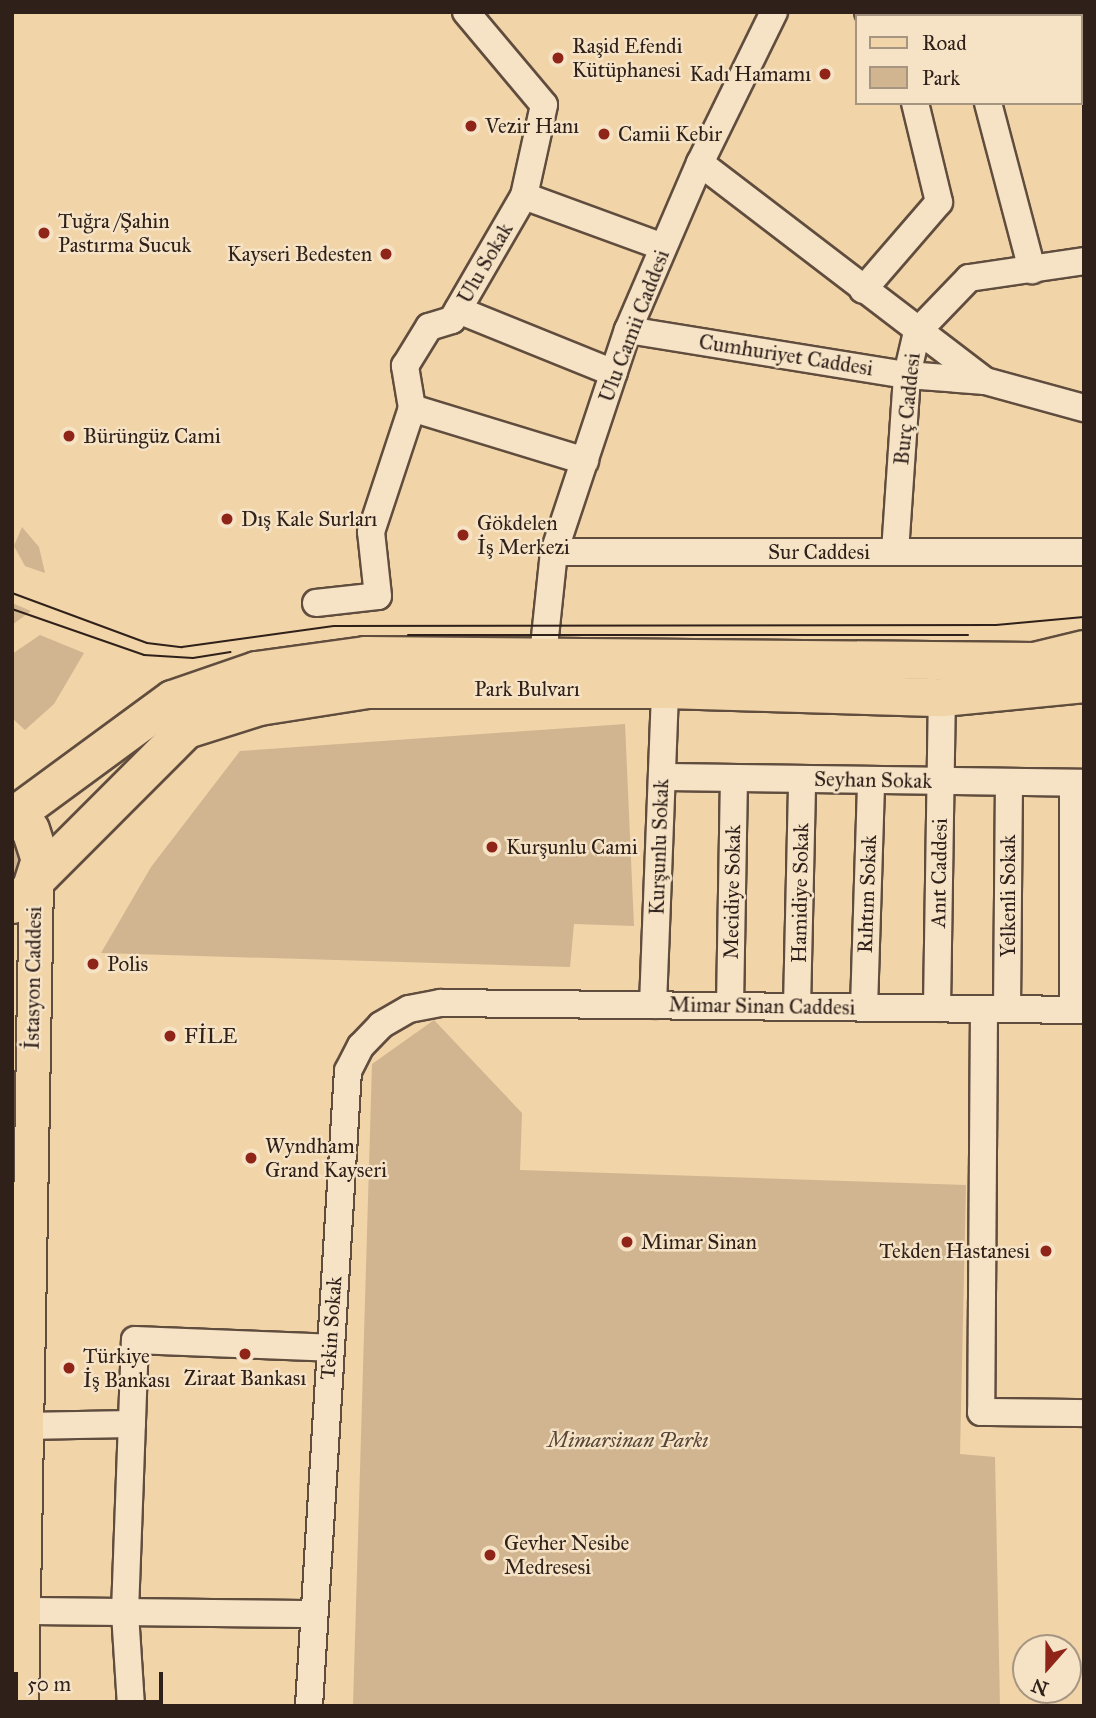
<!DOCTYPE html>
<html>
<head>
<meta charset="utf-8">
<style>
  body { margin:0 }
  #map { position:relative; width:1096px; height:1718px; overflow:hidden; background:#f1d4a8; font-family:"IM FELL Great Primer",serif }
  div>[style] { position:absolute }
  [style*='--x'] { left:calc(var(--x)*1px); top:calc(var(--y)*1px); width:calc(var(--w)*1px); rotate:calc(var(--a)*1deg) }
  .green>* { inset:0; background:#d0b590 }
  .roads { filter:drop-shadow(2px 0 #604d3e) drop-shadow(-2px 0 #604d3e) drop-shadow(0 2px #604d3e) drop-shadow(0 -2px #604d3e) }
  .minor>* { height:26px; margin:-13px; padding:0 13px; transform-origin:13px; border-radius:13px; background:#f6e3c6 }
  .major>* { height:33px; margin:-16.5px; padding:0 16.5px; transform-origin:16.5px; border-radius:16.5px; background:#f1d4a8 }
  .highway>* { height:37px; margin:-18.5px; padding:0 18.5px; transform-origin:18.5px; border-radius:18.5px; background:#f1d4a8 }
  .tram>* { height:2px; margin:-1px; padding:0 1px; transform-origin:1px; border-radius:1px; background:#2f201a }
  .dots>* { width:19px; height:19px; translate:-50% -50%; box-sizing:border-box; border:4px solid #f6e3c6; border-radius:50% }
  span { translate:-50% -50%; white-space:nowrap; text-align:center; line-height:1.15; -webkit-text-stroke:5px #f6e3c6; paint-order:stroke }
  .poi-label { font-size:21px; color:#2f201a }
  .left { translate:0 -50%; text-align:left }
  .right { translate:-100% -50%; text-align:right }
  .street-label { font-size:21px; color:#2f201a }
  .park-label { font-size:21px; color:#574538; font-style:italic }
  .frame { position:absolute; inset:0; border:14px solid #2f201a; pointer-events:none }
  .legend { position:absolute; left:855px; top:14px; width:228px; height:91px; box-sizing:border-box; background:#f6e3c6; border:2px solid #a69581; margin:0; padding:9px 12px; list-style:none; font-size:21px; color:#2f201a }
  .legend li { display:flex; align-items:center; gap:14px; height:35px }
  .legend b { width:35px; border:2px solid #a69581 }
  .north { position:absolute; left:1012px; top:1634px; width:70px; height:70px; box-sizing:border-box; background:#f6e3c6; border:2px solid #a69581; border-radius:50%; rotate:201deg; font-size:19px; font-weight:700; line-height:28px; text-align:center; color:#2f201a }
  .north::after { content:''; display:block; margin:auto; width:24px; height:32px; background:#8f2418; clip-path:polygon(50% 0,100% 100%,50% 72%,0 100%) }
  .scale { position:absolute; left:14px; top:1672px; width:149px; height:32px; box-sizing:border-box; border:4px solid #2f201a; border-top:0; padding-left:9px; font-size:21px; line-height:24px; white-space:nowrap; color:#2f201a; -webkit-text-stroke:5px #f6e3c6; paint-order:stroke }
</style>
</head>
<body>
<div id="map">
  <div class="green">
    <div style="clip-path:polygon(22px 527px,39px 547px,45px 573px,25px 566px,14px 546px)"></div>
    <div style="clip-path:polygon(12px 603px,31px 611px,12px 625px)"></div>
    <div style="clip-path:polygon(40px 635px,84px 653px,54px 704px,25px 730px,12px 718px,12px 654px)"></div>
    <div style="clip-path:polygon(625px 724px,634px 926px,574px 924px,570px 967px,101px 953px,151px 867px,240px 751px)"></div>
    <div style="clip-path:polygon(12px 836px,22px 859px,12px 882px)"></div>
    <div style="clip-path:polygon(434px 1020px,522px 1113px,520px 1170px,966px 1185px,960px 1454px,995px 1457px,1000px 1706px,353px 1706px,372px 1064px)"></div>
  </div>
  <div class="roads">
    <div class="minor">
      <div style="--x:466;--y:12;--w:121;--a:50"></div>
      <div style="--x:544;--y:105;--w:93;--a:102.4"></div>
      <div style="--x:868;--y:12;--w:8;--a:30"></div>
      <div style="--x:950;--y:16;--w:15;--a:-16"></div>
      <div style="--x:988;--y:103;--w:173;--a:75.2"></div>
      <div style="--x:700;--y:163;--w:359;--a:37.4"></div>
      <div style="--x:985;--y:381;--w:103;--a:15.3"></div>
      <div style="--x:863;--y:290;--w:116;--a:-49.2"></div>
      <div style="--x:939;--y:202;--w:102;--a:-103.6"></div>
      <div style="--x:458;--y:310;--w:168;--a:22"></div>
      <div style="--x:628;--y:330;--w:283;--a:9.2"></div>
      <div style="--x:907;--y:375;--w:78;--a:4.4"></div>
      <div style="--x:412;--y:408;--w:181;--a:17"></div>
      <div style="--x:554;--y:552;--w:530;--a:0"></div>
      <div style="--x:895;--y:552;--w:177;--a:-86.1"></div>
      <div style="--x:907;--y:375;--w:44;--a:-76.9"></div>
      <div style="--x:917;--y:332;--w:75;--a:-46.1"></div>
      <div style="--x:969;--y:278;--w:116;--a:-8.4"></div>
      <div style="--x:316;--y:603;--w:62;--a:-6.4"></div>
      <div style="--x:378;--y:596;--w:64;--a:-96.2"></div>
      <div style="--x:371;--y:532;--w:131;--a:-71.7"></div>
      <div style="--x:412;--y:408;--w:43;--a:-99.5"></div>
      <div style="--x:405;--y:366;--w:46;--a:-58.4"></div>
      <div style="--x:429;--y:327;--w:24;--a:-17"></div>
      <div style="--x:452;--y:320;--w:143;--a:-59.9"></div>
      <div style="--x:524;--y:196;--w:148;--a:20.1"></div>
      <div style="--x:543;--y:656;--w:105;--a:-84"></div>
      <div style="--x:554;--y:552;--w:234;--a:-71.6"></div>
      <div style="--x:628;--y:330;--w:182;--a:-66.7"></div>
      <div style="--x:700;--y:163;--w:168;--a:-63.9"></div>
      <div style="--x:662;--y:777;--w:422;--a:0.8"></div>
      <div style="--x:653;--y:1005;--w:316;--a:-87.8"></div>
      <div style="--x:730;--y:1006;--w:228;--a:-89"></div>
      <div style="--x:797;--y:1007;--w:228;--a:-88.7"></div>
      <div style="--x:864;--y:1008;--w:228;--a:-88.2"></div>
      <div style="--x:937;--y:1008;--w:311;--a:-89.1"></div>
      <div style="--x:984;--y:1009;--w:403;--a:90.4"></div>
      <div style="--x:981;--y:1412;--w:103;--a:0.6"></div>
      <div style="--x:1007;--y:1009;--w:227;--a:-89.5"></div>
      <div style="--x:1073;--y:1010;--w:227;--a:-90"></div>
      <div style="--x:24;--y:1426;--w:108;--a:-1.1"></div>
      <div style="--x:22;--y:1611;--w:291;--a:0.6"></div>
      <div style="--x:131;--y:1706;--w:94;--a:-93.7"></div>
      <div style="--x:125;--y:1612;--w:272;--a:-87.9"></div>
      <div style="--x:135;--y:1340;--w:195;--a:2.3"></div>
      <div style="--x:309;--y:1706;--w:636;--a:-86.49"></div>
      <div style="--x:348;--y:1071;--w:28;--a:-63"></div>
      <div style="--x:361;--y:1046;--w:29;--a:-46"></div>
      <div style="--x:381;--y:1025;--w:32;--a:-30"></div>
      <div style="--x:409;--y:1009;--w:32;--a:-11"></div>
      <div style="--x:440;--y:1003;--w:644;--a:0.62"></div>
    </div>
    <div class="major">
      <div style="--x:1079;--y:12;--w:12;--a:66"></div>
      <div style="--x:21;--y:1706;--w:827;--a:-88.96"></div>
    </div>
    <div class="highway">
      <div style="--x:12;--y:814;--w:23;--a:40"></div>
      <div style="--x:30;--y:829;--w:32;--a:72"></div>
      <div style="--x:40;--y:859;--w:32;--a:108"></div>
      <div style="--x:30;--y:889;--w:23;--a:140"></div>
      <div style="--x:14;--y:815;--w:196;--a:-36.3"></div>
      <div style="--x:172;--y:699;--w:89;--a:-19"></div>
      <div style="--x:256;--y:670;--w:110;--a:-7.8"></div>
      <div style="--x:365;--y:655;--w:669;--a:0.51"></div>
      <div style="--x:1034;--y:661;--w:51;--a:-13.5"></div>
      <div style="--x:36;--y:879;--w:212;--a:-45"></div>
      <div style="--x:186;--y:729;--w:77;--a:-17.5"></div>
      <div style="--x:259;--y:706;--w:108;--a:-9"></div>
      <div style="--x:366;--y:689;--w:299;--a:0"></div>
      <div style="--x:665;--y:689;--w:277;--a:1.7"></div>
      <div style="--x:942;--y:697;--w:143;--a:-5.6"></div>
    </div>
  </div>
  <div class="tram">
    <div style="--x:12;--y:593;--w:144;--a:20.3"></div>
    <div style="--x:147;--y:643;--w:35;--a:7"></div>
    <div style="--x:182;--y:647;--w:153;--a:-7.9"></div>
    <div style="--x:334;--y:626;--w:662;--a:-0.09"></div>
    <div style="--x:996;--y:625;--w:88;--a:-5.2"></div>
    <div style="--x:12;--y:609;--w:140;--a:19.2"></div>
    <div style="--x:144;--y:655;--w:49;--a:3.5"></div>
    <div style="--x:193;--y:658;--w:38;--a:-9"></div>
    <div style="--x:408;--y:635;--w:560;--a:0"></div>
  </div>
  <div class="dots">
    <div style="left:558px;top:58px;background:#8f2418"></div>
    <div style="left:825px;top:74px;background:#8f2418"></div>
    <div style="left:471px;top:126px;background:#8f2418"></div>
    <div style="left:604px;top:134px;background:#8f2418"></div>
    <div style="left:44px;top:233px;background:#8f2418"></div>
    <div style="left:386px;top:254px;background:#8f2418"></div>
    <div style="left:69px;top:436px;background:#8f2418"></div>
    <div style="left:227px;top:519px;background:#8f2418"></div>
    <div style="left:463px;top:535px;background:#8f2418"></div>
    <div style="left:492px;top:847px;background:#8f2418"></div>
    <div style="left:93px;top:964px;background:#8f2418"></div>
    <div style="left:170px;top:1036px;background:#8f2418"></div>
    <div style="left:251px;top:1158px;background:#8f2418"></div>
    <div style="left:627px;top:1242px;background:#8f2418"></div>
    <div style="left:1046px;top:1251px;background:#8f2418"></div>
    <div style="left:245px;top:1354px;background:#8f2418"></div>
    <div style="left:69px;top:1368px;background:#8f2418"></div>
    <div style="left:490px;top:1555px;background:#8f2418"></div>
  </div>
  <div class="poi-label">
    <span class="left" style="left:572px;top:58px">Raşid Efendi<br>Kütüphanesi</span>
    <span class="right" style="left:811px;top:74px">Kadı Hamamı</span>
    <span class="left" style="left:485px;top:126px">Vezir Hanı</span>
    <span class="left" style="left:618px;top:134px">Camii Kebir</span>
    <span class="left" style="left:58px;top:233px">Tuğra /Şahin<br>Pastırma Sucuk</span>
    <span class="right" style="left:372px;top:254px">Kayseri Bedesten</span>
    <span class="left" style="left:83px;top:436px">Bürüngüz Cami</span>
    <span class="left" style="left:241px;top:519px">Dış Kale Surları</span>
    <span class="left" style="left:477px;top:535px">Gökdelen<br>İş Merkezi</span>
    <span class="left" style="left:506px;top:847px">Kurşunlu Cami</span>
    <span class="left" style="left:107px;top:964px">Polis</span>
    <span class="left" style="left:184px;top:1036px">FİLE</span>
    <span class="left" style="left:265px;top:1158px">Wyndham<br>Grand Kayseri</span>
    <span class="left" style="left:641px;top:1242px">Mimar Sinan</span>
    <span class="right" style="left:1030px;top:1251px">Tekden Hastanesi</span>
    <span class="left" style="left:83px;top:1368px">Türkiye<br>İş Bankası</span>
    <span style="left:245px;top:1378px">Ziraat Bankası</span>
    <span class="left" style="left:504px;top:1555px">Gevher Nesibe<br>Medresesi</span>
  </div>
  <div class="street-label">
    <span style="left:485px;top:263px;rotate:-60deg">Ulu Sokak</span>
    <span style="left:634px;top:326px;rotate:-69deg">Ulu Camii Caddesi</span>
    <span style="left:786px;top:355px;rotate:9deg">Cumhuriyet Caddesi</span>
    <span style="left:907px;top:409px;rotate:-84deg">Burç Caddesi</span>
    <span style="left:819px;top:552px">Sur Caddesi</span>
    <span style="left:527px;top:689px">Park Bulvarı</span>
    <span style="left:873px;top:780px;rotate:1deg">Seyhan Sokak</span>
    <span style="left:659px;top:847px;rotate:-88deg">Kurşunlu Sokak</span>
    <span style="left:939px;top:873px;rotate:-89deg">Anıt Caddesi</span>
    <span style="left:732px;top:892px;rotate:-89deg">Mecidiye Sokak</span>
    <span style="left:800px;top:893px;rotate:-89deg">Hamidiye Sokak</span>
    <span style="left:867px;top:894px;rotate:-88deg">Rıhtım Sokak</span>
    <span style="left:1008px;top:896px;rotate:-90deg">Yelkenli Sokak</span>
    <span style="left:33px;top:978px;rotate:-89deg">İstasyon Caddesi</span>
    <span style="left:762px;top:1006px;rotate:1deg">Mimar Sinan Caddesi</span>
    <span style="left:331px;top:1328px;rotate:-86deg">Tekin Sokak</span>
  </div>
  <div class="park-label">
    <span style="left:628px;top:1440px">Mimarsinan Parkı</span>
  </div>
  <div class="frame"></div>
  <ul class="legend">
  <li><b style="height:9px;background:#f1d4a8"></b>Road</li>
  <li><b style="height:19px;background:#d0b590"></b>Park</li>
  </ul>
  <div class="north">N</div>
  <div class="scale">50 m</div>
</div>
</body>
</html>
